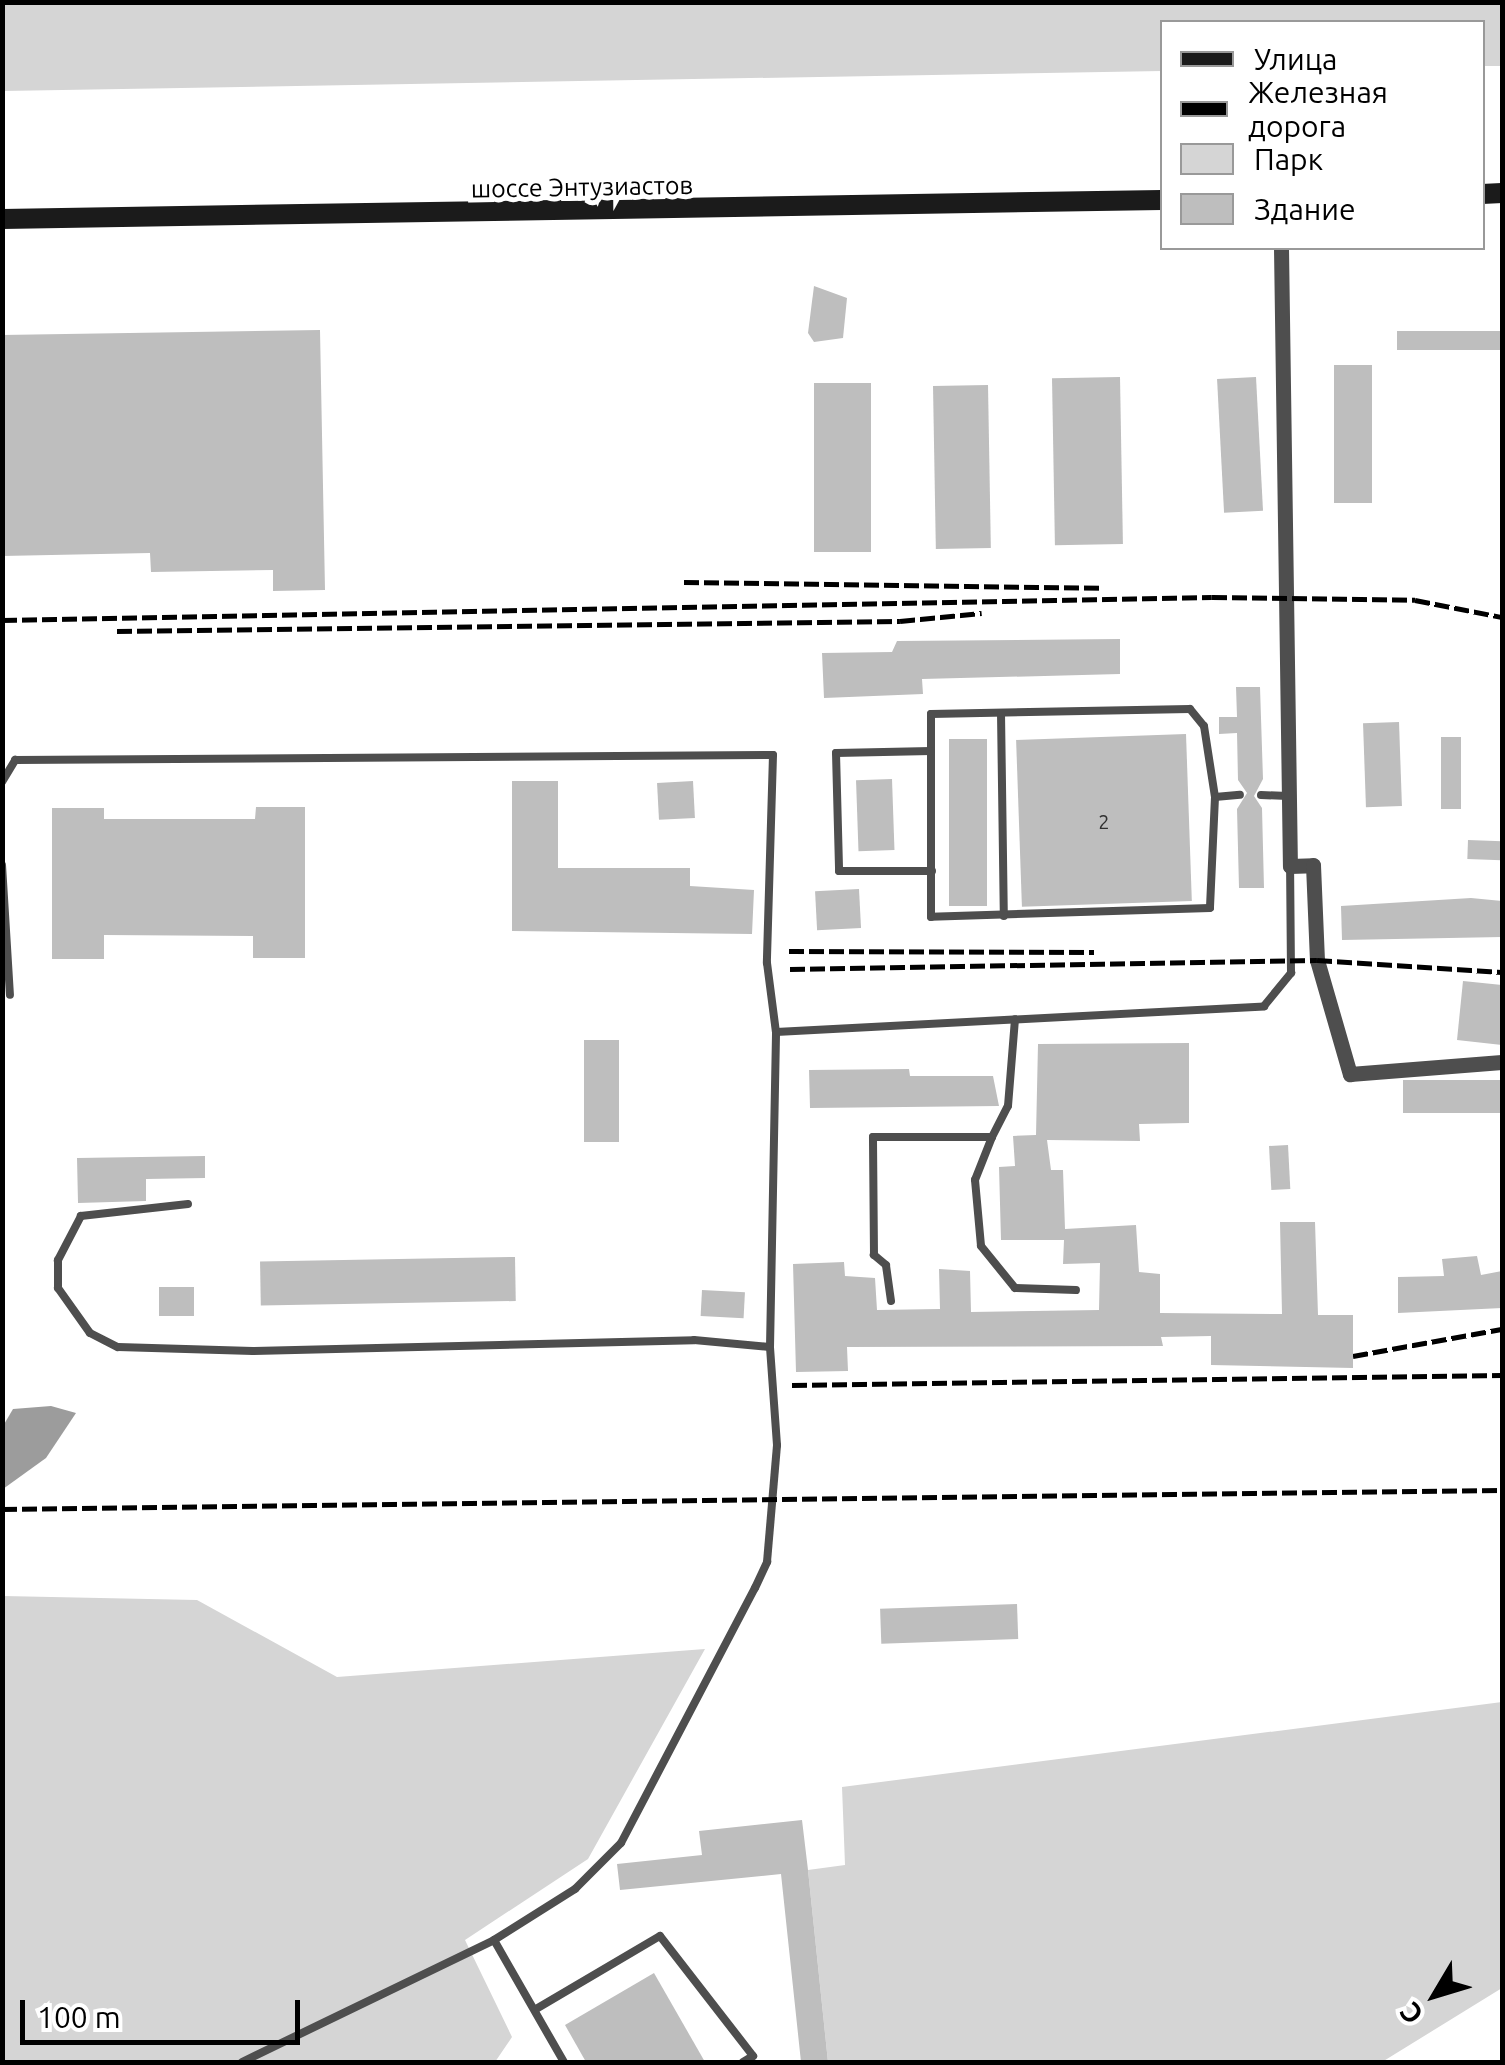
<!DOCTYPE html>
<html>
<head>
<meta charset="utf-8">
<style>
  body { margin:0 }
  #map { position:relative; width:1505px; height:2065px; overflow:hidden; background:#fff; font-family:Ubuntu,sans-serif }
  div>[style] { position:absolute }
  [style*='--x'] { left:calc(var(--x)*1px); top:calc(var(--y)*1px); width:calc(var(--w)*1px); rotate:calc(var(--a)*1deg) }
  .green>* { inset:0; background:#d5d5d5 }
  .water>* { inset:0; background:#9c9c9c }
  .building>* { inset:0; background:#bebebe; transform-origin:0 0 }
  .lane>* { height:8px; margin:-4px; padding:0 4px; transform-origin:4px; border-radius:4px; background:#4e4e4e }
  .street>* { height:15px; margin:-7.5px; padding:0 7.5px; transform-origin:7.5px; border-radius:7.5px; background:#4e4e4e }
  .secondary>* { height:20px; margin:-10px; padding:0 10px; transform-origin:10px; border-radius:10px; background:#1b1b1b }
  .rail>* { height:5px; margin-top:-2.5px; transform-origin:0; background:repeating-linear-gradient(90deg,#000 0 15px,transparent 0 20px) }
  span { translate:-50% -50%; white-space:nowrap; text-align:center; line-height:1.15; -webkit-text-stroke:10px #fff; paint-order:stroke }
  .number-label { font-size:20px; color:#303030 }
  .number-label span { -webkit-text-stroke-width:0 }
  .street-label { font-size:25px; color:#000 }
  .frame { position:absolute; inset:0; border:5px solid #000; pointer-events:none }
  .legend { position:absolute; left:1160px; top:20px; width:325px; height:230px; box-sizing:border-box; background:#fff; border:2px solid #999; margin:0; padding:12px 18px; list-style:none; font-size:30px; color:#000 }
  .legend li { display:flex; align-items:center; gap:20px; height:50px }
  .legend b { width:50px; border:2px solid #999 }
  .north { position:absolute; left:1385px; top:1945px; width:100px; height:100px; -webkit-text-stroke:8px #fff; paint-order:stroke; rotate:232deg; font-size:28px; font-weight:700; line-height:40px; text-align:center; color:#000 }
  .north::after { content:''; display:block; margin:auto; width:35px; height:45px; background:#000; clip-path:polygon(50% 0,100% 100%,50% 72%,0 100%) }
  .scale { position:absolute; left:20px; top:2000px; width:280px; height:45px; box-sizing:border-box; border:5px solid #000; border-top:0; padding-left:12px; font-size:30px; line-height:35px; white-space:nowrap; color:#000; -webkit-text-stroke:8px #fff; paint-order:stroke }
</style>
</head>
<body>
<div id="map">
  <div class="green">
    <div style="clip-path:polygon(1502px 2px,1502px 66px,1483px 66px,1482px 22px,1162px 22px,1162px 71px,3px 91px,3px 3px)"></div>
    <div style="clip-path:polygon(3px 1596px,197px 1600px,337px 1677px,705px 1649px,588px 1859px,465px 1940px,512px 2037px,495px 2062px,3px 2062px)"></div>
    <div style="clip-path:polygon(1502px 1702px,1502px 1988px,1382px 2062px,828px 2062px,808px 1870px,845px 1865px,842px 1787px)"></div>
  </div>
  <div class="water">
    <div style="clip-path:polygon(51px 1406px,76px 1413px,46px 1458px,3px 1489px,3px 1426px,13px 1409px)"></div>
  </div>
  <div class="building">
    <div style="clip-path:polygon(814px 286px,847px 298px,843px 338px,814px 342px,808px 333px)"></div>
    <div style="clip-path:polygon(320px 330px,325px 590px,273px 591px,273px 570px,151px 572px,150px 553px,2px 556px,2px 335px)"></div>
    <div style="left:1500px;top:331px;width:19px;height:103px;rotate:90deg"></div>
    <div style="left:1334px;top:365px;width:38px;height:138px"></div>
    <div style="left:1120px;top:377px;width:167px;height:68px;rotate:89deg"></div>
    <div style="left:1256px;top:377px;width:134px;height:39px;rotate:87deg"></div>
    <div style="left:814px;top:383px;width:57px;height:169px"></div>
    <div style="left:988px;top:385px;width:163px;height:55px;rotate:89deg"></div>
    <div style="clip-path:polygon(1120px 639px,1120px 674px,922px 679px,923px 694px,824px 698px,822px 653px,892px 652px,897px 641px)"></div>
    <div style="clip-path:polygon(1236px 687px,1260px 687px,1263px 779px,1254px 796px,1262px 808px,1264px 888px,1239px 888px,1237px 809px,1247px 793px,1238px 780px,1237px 733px,1219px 734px,1219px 717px,1237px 717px)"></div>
    <div style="left:1399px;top:722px;width:84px;height:36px;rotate:88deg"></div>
    <div style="left:1186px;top:734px;width:167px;height:170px;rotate:88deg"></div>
    <div style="left:1441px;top:737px;width:20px;height:72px"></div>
    <div style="left:949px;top:739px;width:38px;height:167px"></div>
    <div style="left:892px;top:779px;width:71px;height:36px;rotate:88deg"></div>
    <div style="clip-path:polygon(512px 781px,558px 781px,558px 868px,690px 868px,690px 886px,754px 890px,752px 934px,512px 931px)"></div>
    <div style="left:693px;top:781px;width:37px;height:36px;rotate:87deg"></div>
    <div style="clip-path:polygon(256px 807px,305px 807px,305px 958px,253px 958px,253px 936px,104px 935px,104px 959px,52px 959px,52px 808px,104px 808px,104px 819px,255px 819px)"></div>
    <div style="left:1468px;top:840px;width:34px;height:19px;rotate:2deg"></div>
    <div style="left:859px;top:889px;width:39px;height:44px;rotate:87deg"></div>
    <div style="clip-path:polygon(1471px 898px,1502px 901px,1502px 937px,1342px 940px,1341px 906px)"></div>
    <div style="clip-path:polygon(1463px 981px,1502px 985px,1502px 1045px,1457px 1040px)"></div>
    <div style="left:584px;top:1040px;width:35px;height:102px"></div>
    <div style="clip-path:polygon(1189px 1043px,1189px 1123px,1139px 1124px,1140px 1141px,1047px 1140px,1051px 1170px,1063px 1170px,1065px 1229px,1136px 1225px,1139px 1272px,1160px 1274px,1160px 1313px,1282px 1314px,1280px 1222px,1315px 1222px,1318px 1315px,1353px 1315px,1353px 1368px,1211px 1365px,1211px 1336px,1161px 1337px,1163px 1346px,847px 1347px,848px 1371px,796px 1372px,793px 1264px,844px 1262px,845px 1276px,875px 1278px,877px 1310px,940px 1309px,939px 1269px,970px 1271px,971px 1312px,1099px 1310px,1100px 1263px,1063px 1264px,1064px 1240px,1001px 1240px,999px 1167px,1015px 1166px,1013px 1136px,1036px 1135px,1038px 1044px)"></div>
    <div style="clip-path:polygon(909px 1069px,910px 1076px,993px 1076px,999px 1106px,810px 1108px,809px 1070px)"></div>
    <div style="left:1502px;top:1080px;width:33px;height:99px;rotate:90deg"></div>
    <div style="left:1288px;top:1145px;width:44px;height:19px;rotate:87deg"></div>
    <div style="clip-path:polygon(205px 1156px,205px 1178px,146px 1179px,146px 1201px,78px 1203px,77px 1158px)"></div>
    <div style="clip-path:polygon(1477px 1256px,1481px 1275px,1502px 1271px,1502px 1308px,1398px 1313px,1398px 1277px,1444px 1276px,1442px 1259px)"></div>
    <div style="left:515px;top:1257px;width:44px;height:255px;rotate:89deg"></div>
    <div style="left:159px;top:1287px;width:35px;height:29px"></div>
    <div style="left:702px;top:1290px;width:43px;height:26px;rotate:3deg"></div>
    <div style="left:1017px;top:1604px;width:35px;height:137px;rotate:88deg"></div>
    <div style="clip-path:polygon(802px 1820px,808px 1870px,828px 2062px,801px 2062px,781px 1874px,620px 1890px,617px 1864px,702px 1855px,699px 1831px)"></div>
    <div style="clip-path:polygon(654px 1973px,705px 2062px,586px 2062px,565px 2025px)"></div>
  </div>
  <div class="lane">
    <div style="--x:1190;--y:709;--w:22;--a:51"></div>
    <div style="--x:1204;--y:726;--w:72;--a:81.2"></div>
    <div style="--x:1215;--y:797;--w:111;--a:92.6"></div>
    <div style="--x:1210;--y:908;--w:279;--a:178.2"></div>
    <div style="--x:931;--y:917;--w:203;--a:-90"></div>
    <div style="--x:931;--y:714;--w:259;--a:-1.1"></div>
    <div style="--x:1001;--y:713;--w:203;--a:89.2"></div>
    <div style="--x:931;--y:751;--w:95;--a:178.8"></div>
    <div style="--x:836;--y:753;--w:118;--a:88.5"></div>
    <div style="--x:839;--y:871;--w:93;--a:0"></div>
    <div style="--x:2;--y:782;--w:26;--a:-59"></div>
    <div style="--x:15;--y:760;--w:758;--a:-0.38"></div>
    <div style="--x:773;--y:755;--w:208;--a:91.7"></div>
    <div style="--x:767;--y:963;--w:70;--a:82.6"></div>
    <div style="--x:1261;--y:795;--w:27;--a:2"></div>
    <div style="--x:1215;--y:797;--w:25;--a:-5"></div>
    <div style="--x:2;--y:865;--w:130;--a:86.5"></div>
    <div style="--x:992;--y:1137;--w:46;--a:111.6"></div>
    <div style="--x:975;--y:1180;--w:66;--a:84.8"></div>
    <div style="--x:981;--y:1246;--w:54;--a:51"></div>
    <div style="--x:1015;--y:1288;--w:61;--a:1.9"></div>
    <div style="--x:188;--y:1204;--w:108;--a:173.6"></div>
    <div style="--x:81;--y:1216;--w:50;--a:117.6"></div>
    <div style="--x:58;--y:1260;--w:28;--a:90"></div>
    <div style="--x:58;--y:1288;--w:55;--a:54.6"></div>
    <div style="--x:90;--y:1333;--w:31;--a:27"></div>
    <div style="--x:118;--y:1347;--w:135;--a:1.7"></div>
    <div style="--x:253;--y:1351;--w:441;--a:-1.4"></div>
    <div style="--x:694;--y:1340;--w:76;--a:5.3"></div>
    <div style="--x:891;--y:1301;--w:36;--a:-98"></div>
    <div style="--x:886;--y:1265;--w:16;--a:-140"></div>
    <div style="--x:874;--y:1255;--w:118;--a:-90.5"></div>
    <div style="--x:873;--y:1137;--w:119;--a:0"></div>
    <div style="--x:992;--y:1137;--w:35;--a:-63"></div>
    <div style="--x:1008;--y:1106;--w:87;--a:-85.4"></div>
    <div style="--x:494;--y:1940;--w:141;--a:60.2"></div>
    <div style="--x:536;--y:2009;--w:144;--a:-30.5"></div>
    <div style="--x:660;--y:1936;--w:152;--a:52.2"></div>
    <div style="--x:753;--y:2056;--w:12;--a:149"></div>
    <div style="--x:242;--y:2062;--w:280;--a:-25.8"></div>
    <div style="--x:494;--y:1940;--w:96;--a:-32.2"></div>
    <div style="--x:575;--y:1889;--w:65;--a:-45"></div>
    <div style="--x:621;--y:1843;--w:288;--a:-62.3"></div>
    <div style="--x:755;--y:1588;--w:29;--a:-65"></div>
    <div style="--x:767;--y:1562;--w:117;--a:-85.1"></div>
    <div style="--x:777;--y:1445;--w:98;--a:-94.1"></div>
    <div style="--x:770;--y:1347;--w:315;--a:-88.9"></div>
    <div style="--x:776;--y:1032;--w:489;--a:-3"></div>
    <div style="--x:1264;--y:1006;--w:43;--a:-50.7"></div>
    <div style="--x:1291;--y:973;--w:107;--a:-90.5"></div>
  </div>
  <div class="street">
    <div style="--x:1281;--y:248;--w:618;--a:89.17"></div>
    <div style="--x:1290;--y:866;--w:23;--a:-2"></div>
    <div style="--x:1313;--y:865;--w:95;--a:87.6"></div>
    <div style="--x:1317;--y:960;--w:119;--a:73.9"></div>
    <div style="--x:1350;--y:1074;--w:152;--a:-4.5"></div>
  </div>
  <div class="secondary">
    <div style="--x:1482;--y:194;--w:20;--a:-3"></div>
    <div style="--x:2;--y:219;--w:1160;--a:-0.94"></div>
  </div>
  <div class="rail">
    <div style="--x:684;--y:582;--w:418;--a:0.8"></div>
    <div style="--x:2;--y:620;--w:1210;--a:-1.09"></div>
    <div style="--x:1212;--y:597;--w:203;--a:0.8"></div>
    <div style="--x:1415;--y:600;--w:89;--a:11.1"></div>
    <div style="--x:117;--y:631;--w:783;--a:-0.73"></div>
    <div style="--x:900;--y:621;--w:82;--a:-5.6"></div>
    <div style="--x:789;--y:951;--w:305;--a:0.2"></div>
    <div style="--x:790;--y:969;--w:527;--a:-0.98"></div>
    <div style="--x:1317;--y:960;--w:185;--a:3.7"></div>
    <div style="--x:1353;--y:1356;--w:151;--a:-10.3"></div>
    <div style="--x:792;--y:1385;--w:710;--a:-0.81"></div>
    <div style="--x:2;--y:1509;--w:1500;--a:-0.73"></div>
  </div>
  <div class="number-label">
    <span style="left:1104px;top:821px">2</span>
  </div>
  <div class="street-label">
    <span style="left:582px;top:187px;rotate:-1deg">шоссе Энтузиастов</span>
  </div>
  <div class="frame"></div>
  <ul class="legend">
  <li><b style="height:12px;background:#1b1b1b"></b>Улица</li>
  <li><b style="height:12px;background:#000"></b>Железная дорога</li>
  <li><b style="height:28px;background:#d5d5d5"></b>Парк</li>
  <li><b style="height:28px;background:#bebebe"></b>Здание</li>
  </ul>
  <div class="north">С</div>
  <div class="scale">100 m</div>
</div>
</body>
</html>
